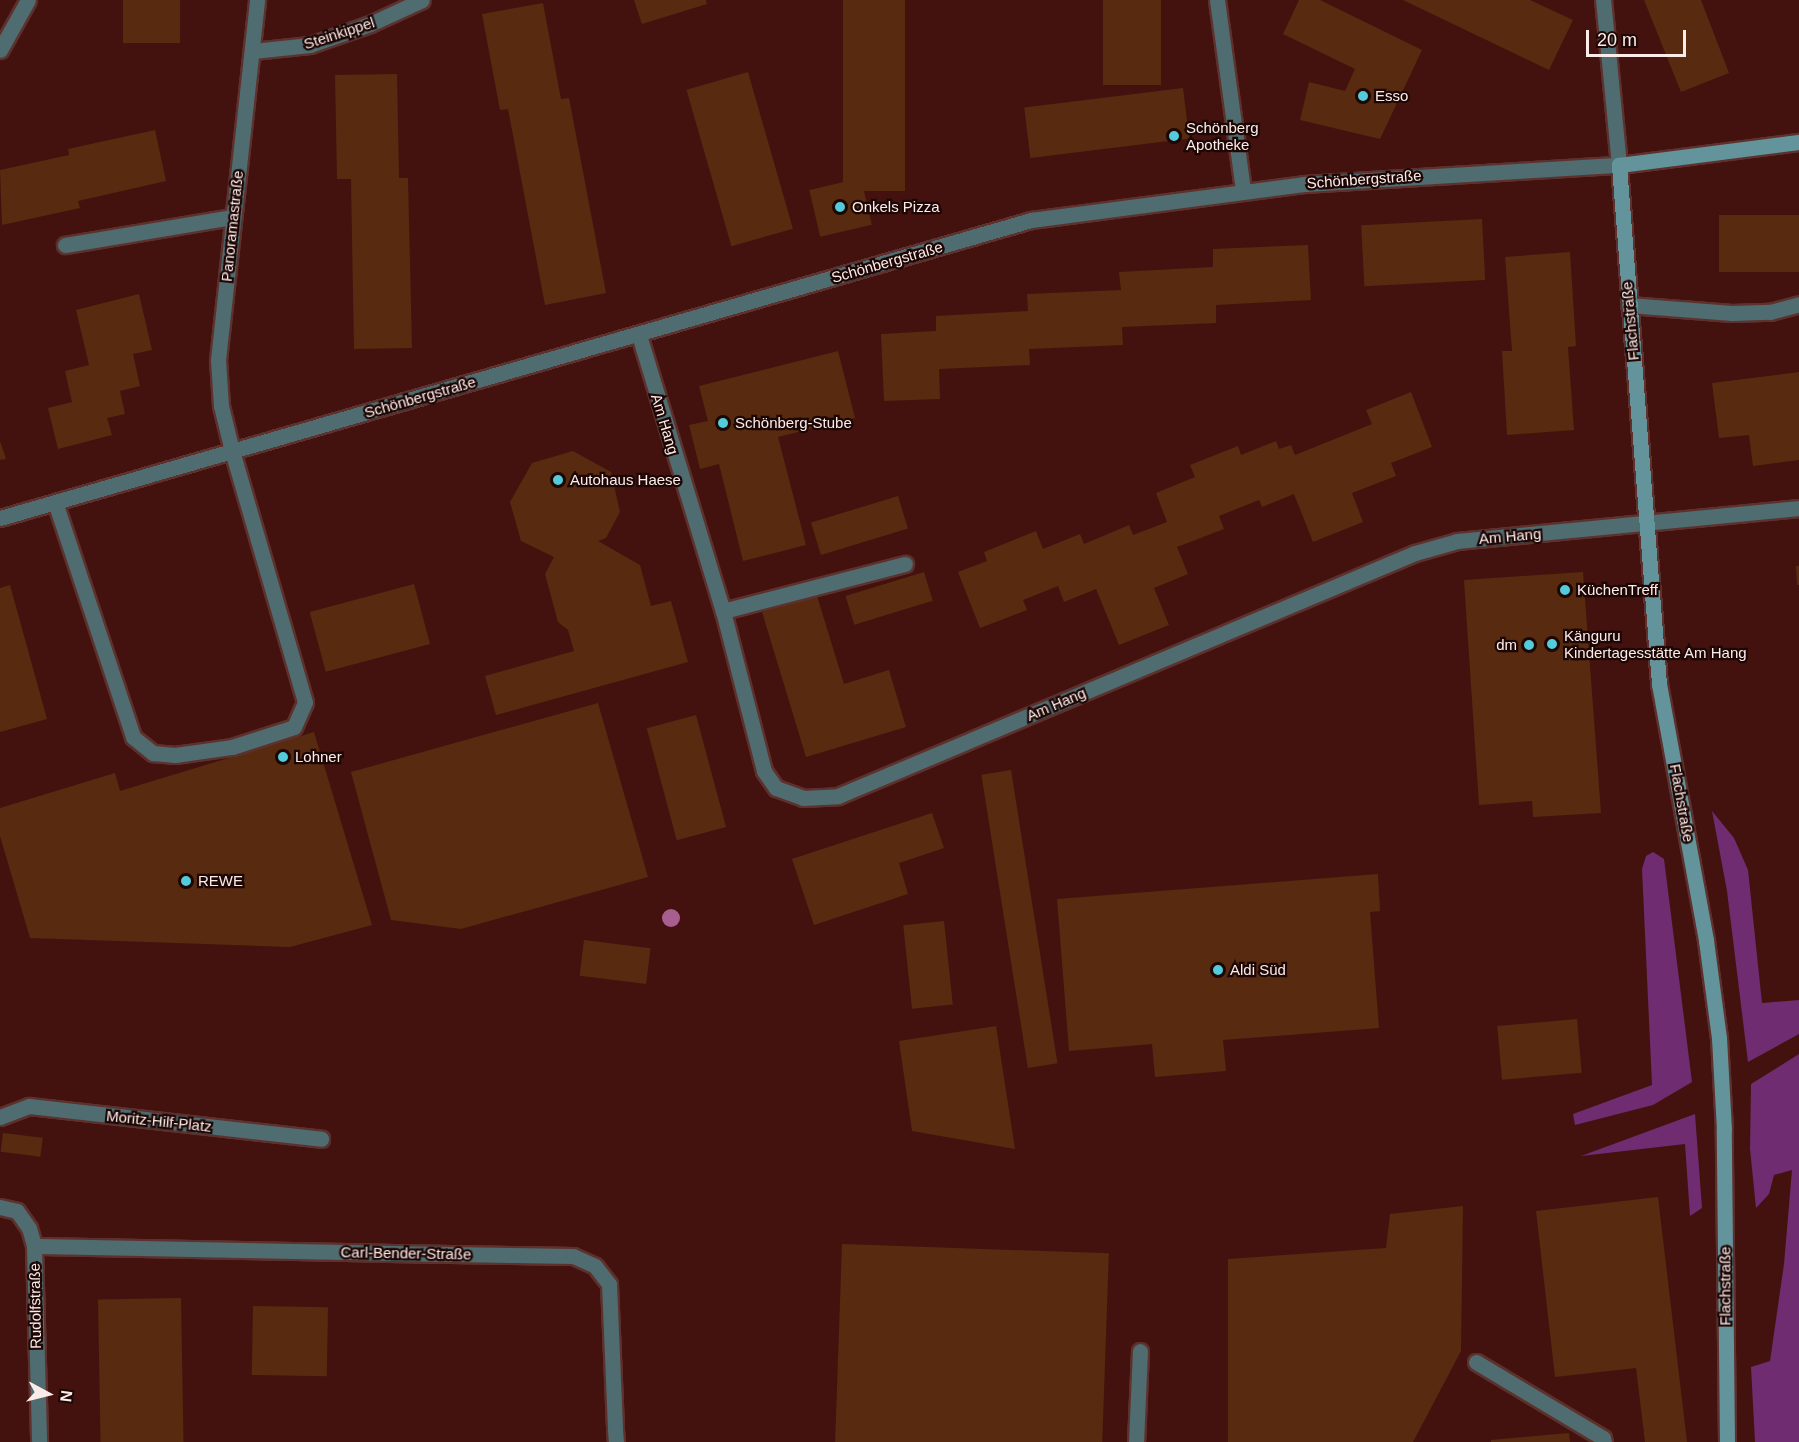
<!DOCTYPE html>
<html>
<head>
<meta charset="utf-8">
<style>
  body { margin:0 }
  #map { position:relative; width:1799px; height:1442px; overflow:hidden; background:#43120e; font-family:Arial,sans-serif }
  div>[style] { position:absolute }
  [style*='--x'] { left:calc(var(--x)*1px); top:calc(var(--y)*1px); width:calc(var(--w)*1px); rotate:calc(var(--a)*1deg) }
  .green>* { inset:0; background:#6f2c70 }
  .building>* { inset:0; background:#582a10; transform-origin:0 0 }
  .roads { filter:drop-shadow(2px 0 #5d312d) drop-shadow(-2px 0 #5d312d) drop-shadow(0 2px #5d312d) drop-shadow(0 -2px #5d312d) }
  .lane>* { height:15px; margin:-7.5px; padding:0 7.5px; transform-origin:7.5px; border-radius:7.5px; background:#4f6c70 }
  .street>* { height:15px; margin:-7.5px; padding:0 7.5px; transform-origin:7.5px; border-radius:7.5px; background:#4f6c70 }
  .secondary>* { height:15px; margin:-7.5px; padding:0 7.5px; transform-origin:7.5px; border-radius:7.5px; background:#64949b }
  .trees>* { width:18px; height:18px; margin:-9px; border-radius:50%; background:#a85f8f }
  .dots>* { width:16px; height:16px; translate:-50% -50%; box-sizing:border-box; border:3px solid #1c0705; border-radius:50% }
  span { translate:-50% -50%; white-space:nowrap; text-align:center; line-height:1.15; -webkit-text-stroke:4.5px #1c0705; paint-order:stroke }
  .street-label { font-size:15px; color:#fbecea }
  .poi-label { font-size:15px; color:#fbecea }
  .left { translate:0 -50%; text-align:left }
  .right { translate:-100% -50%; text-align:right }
  .north { position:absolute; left:18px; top:1364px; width:60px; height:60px; -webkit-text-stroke:4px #1c0705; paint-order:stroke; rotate:97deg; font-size:16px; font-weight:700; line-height:24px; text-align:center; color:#fbecea }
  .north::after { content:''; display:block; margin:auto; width:21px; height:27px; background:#fbecea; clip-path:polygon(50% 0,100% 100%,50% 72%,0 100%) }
  .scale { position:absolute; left:1586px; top:30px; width:100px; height:27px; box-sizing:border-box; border:3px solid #fbecea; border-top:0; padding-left:8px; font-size:18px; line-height:21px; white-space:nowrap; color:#fbecea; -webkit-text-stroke:4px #1c0705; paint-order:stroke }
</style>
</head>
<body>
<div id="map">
  <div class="green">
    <div style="clip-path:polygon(1712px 811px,1734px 838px,1748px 870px,1762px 1003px,1799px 1000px,1799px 1034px,1748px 1062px,1727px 891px)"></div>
    <div style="clip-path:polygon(1653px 852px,1664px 859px,1692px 1082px,1653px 1105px,1575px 1125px,1573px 1114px,1652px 1085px,1642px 869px,1646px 856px)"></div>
    <div style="clip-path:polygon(1799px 1054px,1799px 1442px,1755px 1442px,1751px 1367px,1770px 1361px,1784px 1264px,1792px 1170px,1774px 1175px,1769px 1194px,1756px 1208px,1750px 1149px,1751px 1084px)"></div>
    <div style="clip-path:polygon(1695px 1114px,1702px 1208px,1690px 1216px,1685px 1144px,1581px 1156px)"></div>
  </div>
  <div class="building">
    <div style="left:123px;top:0;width:57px;height:43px"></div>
    <div style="clip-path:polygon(634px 0,706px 0,707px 4px,642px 24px)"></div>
    <div style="left:843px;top:0;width:62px;height:191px"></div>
    <div style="left:1103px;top:0;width:58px;height:85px"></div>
    <div style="clip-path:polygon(1299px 0,1320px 0,1422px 50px,1380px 139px,1300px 120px,1309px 82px,1345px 91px,1355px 69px,1283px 34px)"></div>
    <div style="clip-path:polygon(1403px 0,1530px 0,1573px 20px,1549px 70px)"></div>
    <div style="clip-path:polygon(1644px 0,1701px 0,1729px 73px,1681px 92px)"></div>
    <div style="clip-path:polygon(543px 3px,561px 99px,569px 98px,606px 293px,545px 305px,508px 109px,500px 110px,482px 14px)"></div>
    <div style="left:748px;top:72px;width:163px;height:64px;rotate:74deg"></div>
    <div style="clip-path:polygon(397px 74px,399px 178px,408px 178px,412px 348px,354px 349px,351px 179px,337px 179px,335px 75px)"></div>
    <div style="left:1183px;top:88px;width:51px;height:160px;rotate:83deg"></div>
    <div style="clip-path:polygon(155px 130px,166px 181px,78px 201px,80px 208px,2px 225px,0 170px,69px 155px,68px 149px)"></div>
    <div style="left:861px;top:178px;width:48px;height:53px;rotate:77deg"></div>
    <div style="left:1799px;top:215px;width:57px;height:80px;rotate:90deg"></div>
    <div style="left:1482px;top:219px;width:61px;height:121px;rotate:87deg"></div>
    <div style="clip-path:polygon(1308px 245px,1311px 300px,1216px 305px,1216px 323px,1122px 327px,1123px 345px,1029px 349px,1030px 365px,939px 369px,940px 399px,884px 401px,881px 334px,936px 331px,936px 316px,1028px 311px,1027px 294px,1121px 290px,1119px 272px,1213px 267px,1213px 249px)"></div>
    <div style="clip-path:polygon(1570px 252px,1576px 346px,1568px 347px,1574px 430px,1507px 435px,1502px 351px,1512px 351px,1505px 257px)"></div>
    <div style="clip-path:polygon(139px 294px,152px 350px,133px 354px,140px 386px,120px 391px,125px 414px,107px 418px,112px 435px,58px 449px,48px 408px,72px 402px,65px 371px,89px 365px,76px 310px)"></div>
    <div style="clip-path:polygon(838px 351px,855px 418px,778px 437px,806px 545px,743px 561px,719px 464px,700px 469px,689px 425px,708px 421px,699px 386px)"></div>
    <div style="clip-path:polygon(1799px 372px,1799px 460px,1753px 466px,1749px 435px,1719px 438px,1712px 383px)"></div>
    <div style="clip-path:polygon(1411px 392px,1432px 447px,1391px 463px,1396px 476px,1352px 493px,1363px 522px,1313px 542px,1294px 494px,1262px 507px,1259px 500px,1219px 516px,1224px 529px,1177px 547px,1188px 574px,1154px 588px,1169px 625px,1119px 645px,1096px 589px,1064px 602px,1058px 586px,1023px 600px,1027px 610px,980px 628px,958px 572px,987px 561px,984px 552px,1036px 531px,1043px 549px,1080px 534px,1084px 544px,1129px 525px,1133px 535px,1167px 522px,1156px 493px,1195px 477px,1190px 465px,1238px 446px,1241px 455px,1276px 441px,1279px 449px,1291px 445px,1295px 455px,1372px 424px,1366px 410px)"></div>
    <div style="clip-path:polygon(0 441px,6px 459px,0 460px)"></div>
    <div style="clip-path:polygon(573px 451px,611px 472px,620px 512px,606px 538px,598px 541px,640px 565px,651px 606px,671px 601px,688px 662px,496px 715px,485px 676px,574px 651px,568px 630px,558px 622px,545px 574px,554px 557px,521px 541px,510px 502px,532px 463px)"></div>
    <div style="left:898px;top:496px;width:34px;height:91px;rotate:73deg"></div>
    <div style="clip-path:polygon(1796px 566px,1799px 566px,1799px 585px,1797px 585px)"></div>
    <div style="left:924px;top:572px;width:30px;height:82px;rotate:73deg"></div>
    <div style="clip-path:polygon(1583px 572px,1601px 813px,1533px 817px,1532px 801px,1479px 805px,1464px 580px)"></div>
    <div style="left:414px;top:584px;width:62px;height:108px;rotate:75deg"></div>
    <div style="clip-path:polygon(10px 585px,47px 719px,0 732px,0 588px)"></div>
    <div style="clip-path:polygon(817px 596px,844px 684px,889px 670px,906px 727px,806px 757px,762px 612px)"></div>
    <div style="clip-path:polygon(598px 703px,648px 877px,461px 929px,391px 920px,351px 772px)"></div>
    <div style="left:696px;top:715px;width:116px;height:51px;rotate:75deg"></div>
    <div style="clip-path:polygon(314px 732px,372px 925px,290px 947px,30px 938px,0 836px,0 808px,115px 773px,120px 791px)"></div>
    <div style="left:1011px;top:770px;width:297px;height:30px;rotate:81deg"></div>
    <div style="clip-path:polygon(932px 813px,944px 848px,899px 863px,908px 894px,814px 925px,792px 859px)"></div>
    <div style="clip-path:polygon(1378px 874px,1380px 911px,1370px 912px,1379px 1028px,1223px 1040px,1226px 1071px,1155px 1077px,1152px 1044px,1069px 1051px,1057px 899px)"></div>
    <div style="left:944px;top:921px;width:84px;height:41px;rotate:84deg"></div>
    <div style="left:584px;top:940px;width:67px;height:36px;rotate:7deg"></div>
    <div style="left:1577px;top:1019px;width:54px;height:80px;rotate:85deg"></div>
    <div style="clip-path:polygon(996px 1026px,1015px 1149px,912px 1131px,899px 1041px)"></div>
    <div style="left:3px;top:1133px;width:40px;height:19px;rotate:7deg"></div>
    <div style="clip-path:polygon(1658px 1197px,1687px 1442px,1645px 1442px,1636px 1368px,1555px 1377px,1536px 1211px)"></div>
    <div style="clip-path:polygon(1463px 1206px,1461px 1351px,1413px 1442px,1228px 1442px,1228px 1259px,1386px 1248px,1390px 1214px)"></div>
    <div style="left:842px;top:1244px;width:267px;height:198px;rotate:2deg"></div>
    <div style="left:181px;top:1298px;width:144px;height:83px;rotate:89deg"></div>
    <div style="left:253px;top:1306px;width:75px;height:69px;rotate:1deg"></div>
    <div style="clip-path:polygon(1569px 1433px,1570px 1442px,1491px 1442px,1491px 1440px)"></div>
  </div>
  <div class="roads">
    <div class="lane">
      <div style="--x:65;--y:245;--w:170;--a:-9.5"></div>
      <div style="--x:1629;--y:305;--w:103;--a:4.4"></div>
      <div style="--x:1732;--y:313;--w:38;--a:-2"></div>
      <div style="--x:1770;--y:312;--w:30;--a:-15"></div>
      <div style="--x:55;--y:502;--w:248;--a:71.6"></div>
      <div style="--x:133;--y:737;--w:26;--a:39"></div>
      <div style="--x:153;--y:753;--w:22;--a:5"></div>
      <div style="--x:175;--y:755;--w:58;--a:-8"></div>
      <div style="--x:232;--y:747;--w:65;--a:-17.9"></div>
      <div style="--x:294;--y:727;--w:27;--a:-66"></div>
      <div style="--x:305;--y:702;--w:261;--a:-106.2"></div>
      <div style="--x:723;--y:611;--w:188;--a:-14.5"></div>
      <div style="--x:0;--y:1117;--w:31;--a:-21"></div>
      <div style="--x:29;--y:1106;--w:294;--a:6.4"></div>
      <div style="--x:389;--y:1253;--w:184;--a:0.9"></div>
      <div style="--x:573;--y:1256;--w:24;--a:24"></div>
      <div style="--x:595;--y:1266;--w:23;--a:52"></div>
      <div style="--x:609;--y:1284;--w:145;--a:87.6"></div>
      <div style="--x:1476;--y:1362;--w:148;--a:30.9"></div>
      <div style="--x:1603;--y:1438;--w:4;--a:76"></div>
      <div style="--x:1136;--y:1442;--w:91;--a:-87.5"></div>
    </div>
    <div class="street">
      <div style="--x:1217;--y:0;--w:192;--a:82.2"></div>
      <div style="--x:0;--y:50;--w:57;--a:-60.8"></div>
      <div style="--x:253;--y:51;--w:57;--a:-6"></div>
      <div style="--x:310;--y:45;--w:64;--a:-19.3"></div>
      <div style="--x:370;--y:24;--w:57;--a:-24.8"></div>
      <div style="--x:639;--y:335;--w:288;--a:73.1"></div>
      <div style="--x:723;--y:611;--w:165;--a:75.6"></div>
      <div style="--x:764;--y:771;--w:21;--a:55"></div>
      <div style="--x:776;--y:788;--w:29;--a:20"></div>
      <div style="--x:803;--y:798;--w:35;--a:-3"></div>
      <div style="--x:838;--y:796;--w:626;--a:-22.84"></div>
      <div style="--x:1415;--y:553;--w:44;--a:-15.9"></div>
      <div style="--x:1457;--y:541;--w:344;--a:-5.5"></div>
      <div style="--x:232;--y:451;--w:46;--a:-103.7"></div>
      <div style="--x:221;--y:406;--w:46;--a:-93.7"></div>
      <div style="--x:218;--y:360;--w:362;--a:-83.8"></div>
      <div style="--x:0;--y:518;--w:1073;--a:-16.12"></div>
      <div style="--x:1031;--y:220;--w:275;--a:-7.5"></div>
      <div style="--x:1304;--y:184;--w:316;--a:-3.5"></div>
      <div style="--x:1619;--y:165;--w:166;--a:-95.5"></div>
      <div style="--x:0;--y:1207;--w:17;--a:13"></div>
      <div style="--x:17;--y:1211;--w:21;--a:55"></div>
      <div style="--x:29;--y:1228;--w:19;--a:74"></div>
      <div style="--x:34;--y:1246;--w:196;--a:88.5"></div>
      <div style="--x:34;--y:1246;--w:355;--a:1.1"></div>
      <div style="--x:615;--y:1429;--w:13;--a:86"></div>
    </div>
    <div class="secondary">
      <div style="--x:1727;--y:1442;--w:312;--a:-90.6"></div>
      <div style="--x:1724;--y:1130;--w:92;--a:-93.1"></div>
      <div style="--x:1719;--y:1038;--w:99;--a:-97.6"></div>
      <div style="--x:1706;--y:940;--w:260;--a:-100.4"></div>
      <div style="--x:1659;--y:684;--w:521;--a:-94.41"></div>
      <div style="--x:1619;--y:165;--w:181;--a:-7.3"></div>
    </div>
  </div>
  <div class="trees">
    <div style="left:671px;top:918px"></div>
  </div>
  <div class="dots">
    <div style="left:1363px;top:96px;background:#53cbdb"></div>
    <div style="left:1174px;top:136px;background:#53cbdb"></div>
    <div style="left:840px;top:207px;background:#53cbdb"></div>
    <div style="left:723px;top:423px;background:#53cbdb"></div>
    <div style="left:558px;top:480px;background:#53cbdb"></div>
    <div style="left:1565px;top:590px;background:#53cbdb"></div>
    <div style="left:1552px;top:644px;background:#53cbdb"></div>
    <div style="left:1529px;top:645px;background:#53cbdb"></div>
    <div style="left:283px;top:757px;background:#53cbdb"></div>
    <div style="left:186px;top:881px;background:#53cbdb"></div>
    <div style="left:1218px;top:970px;background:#53cbdb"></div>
  </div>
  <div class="street-label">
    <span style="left:339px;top:33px;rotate:-18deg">Steinkippel</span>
    <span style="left:1364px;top:179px;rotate:-4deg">Schönbergstraße</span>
    <span style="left:232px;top:226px;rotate:-84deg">Panoramastraße</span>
    <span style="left:887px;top:262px;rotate:-16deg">Schönbergstraße</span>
    <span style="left:1630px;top:321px;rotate:-95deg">Flachstraße</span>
    <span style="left:420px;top:397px;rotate:-16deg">Schönbergstraße</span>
    <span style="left:665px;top:424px;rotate:73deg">Am Hang</span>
    <span style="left:1510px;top:536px;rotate:-5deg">Am Hang</span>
    <span style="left:1056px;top:704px;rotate:-23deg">Am Hang</span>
    <span style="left:1682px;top:803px;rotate:80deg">Flachstraße</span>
    <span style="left:159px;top:1121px;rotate:6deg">Moritz-Hilf-Platz</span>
    <span style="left:406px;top:1253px;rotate:1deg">Carl-Bender-Straße</span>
    <span style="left:1725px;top:1286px;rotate:-90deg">Flachstraße</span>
    <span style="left:35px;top:1306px;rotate:-91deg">Rudolfstraße</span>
  </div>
  <div class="poi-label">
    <span class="left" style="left:1375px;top:96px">Esso</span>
    <span class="left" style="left:1186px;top:136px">Schönberg<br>Apotheke</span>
    <span class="left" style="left:852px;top:207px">Onkels Pizza</span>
    <span class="left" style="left:735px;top:423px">Schönberg-Stube</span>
    <span class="left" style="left:570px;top:480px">Autohaus Haese</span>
    <span class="left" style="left:1577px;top:590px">KüchenTreff</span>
    <span class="left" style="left:1564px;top:644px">Känguru<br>Kindertagesstätte Am Hang</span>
    <span class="right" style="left:1517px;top:645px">dm</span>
    <span class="left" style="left:295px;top:757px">Lohner</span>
    <span class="left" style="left:198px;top:881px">REWE</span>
    <span class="left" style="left:1230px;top:970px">Aldi Süd</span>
  </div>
  <div class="north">N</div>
  <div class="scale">20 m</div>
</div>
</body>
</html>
